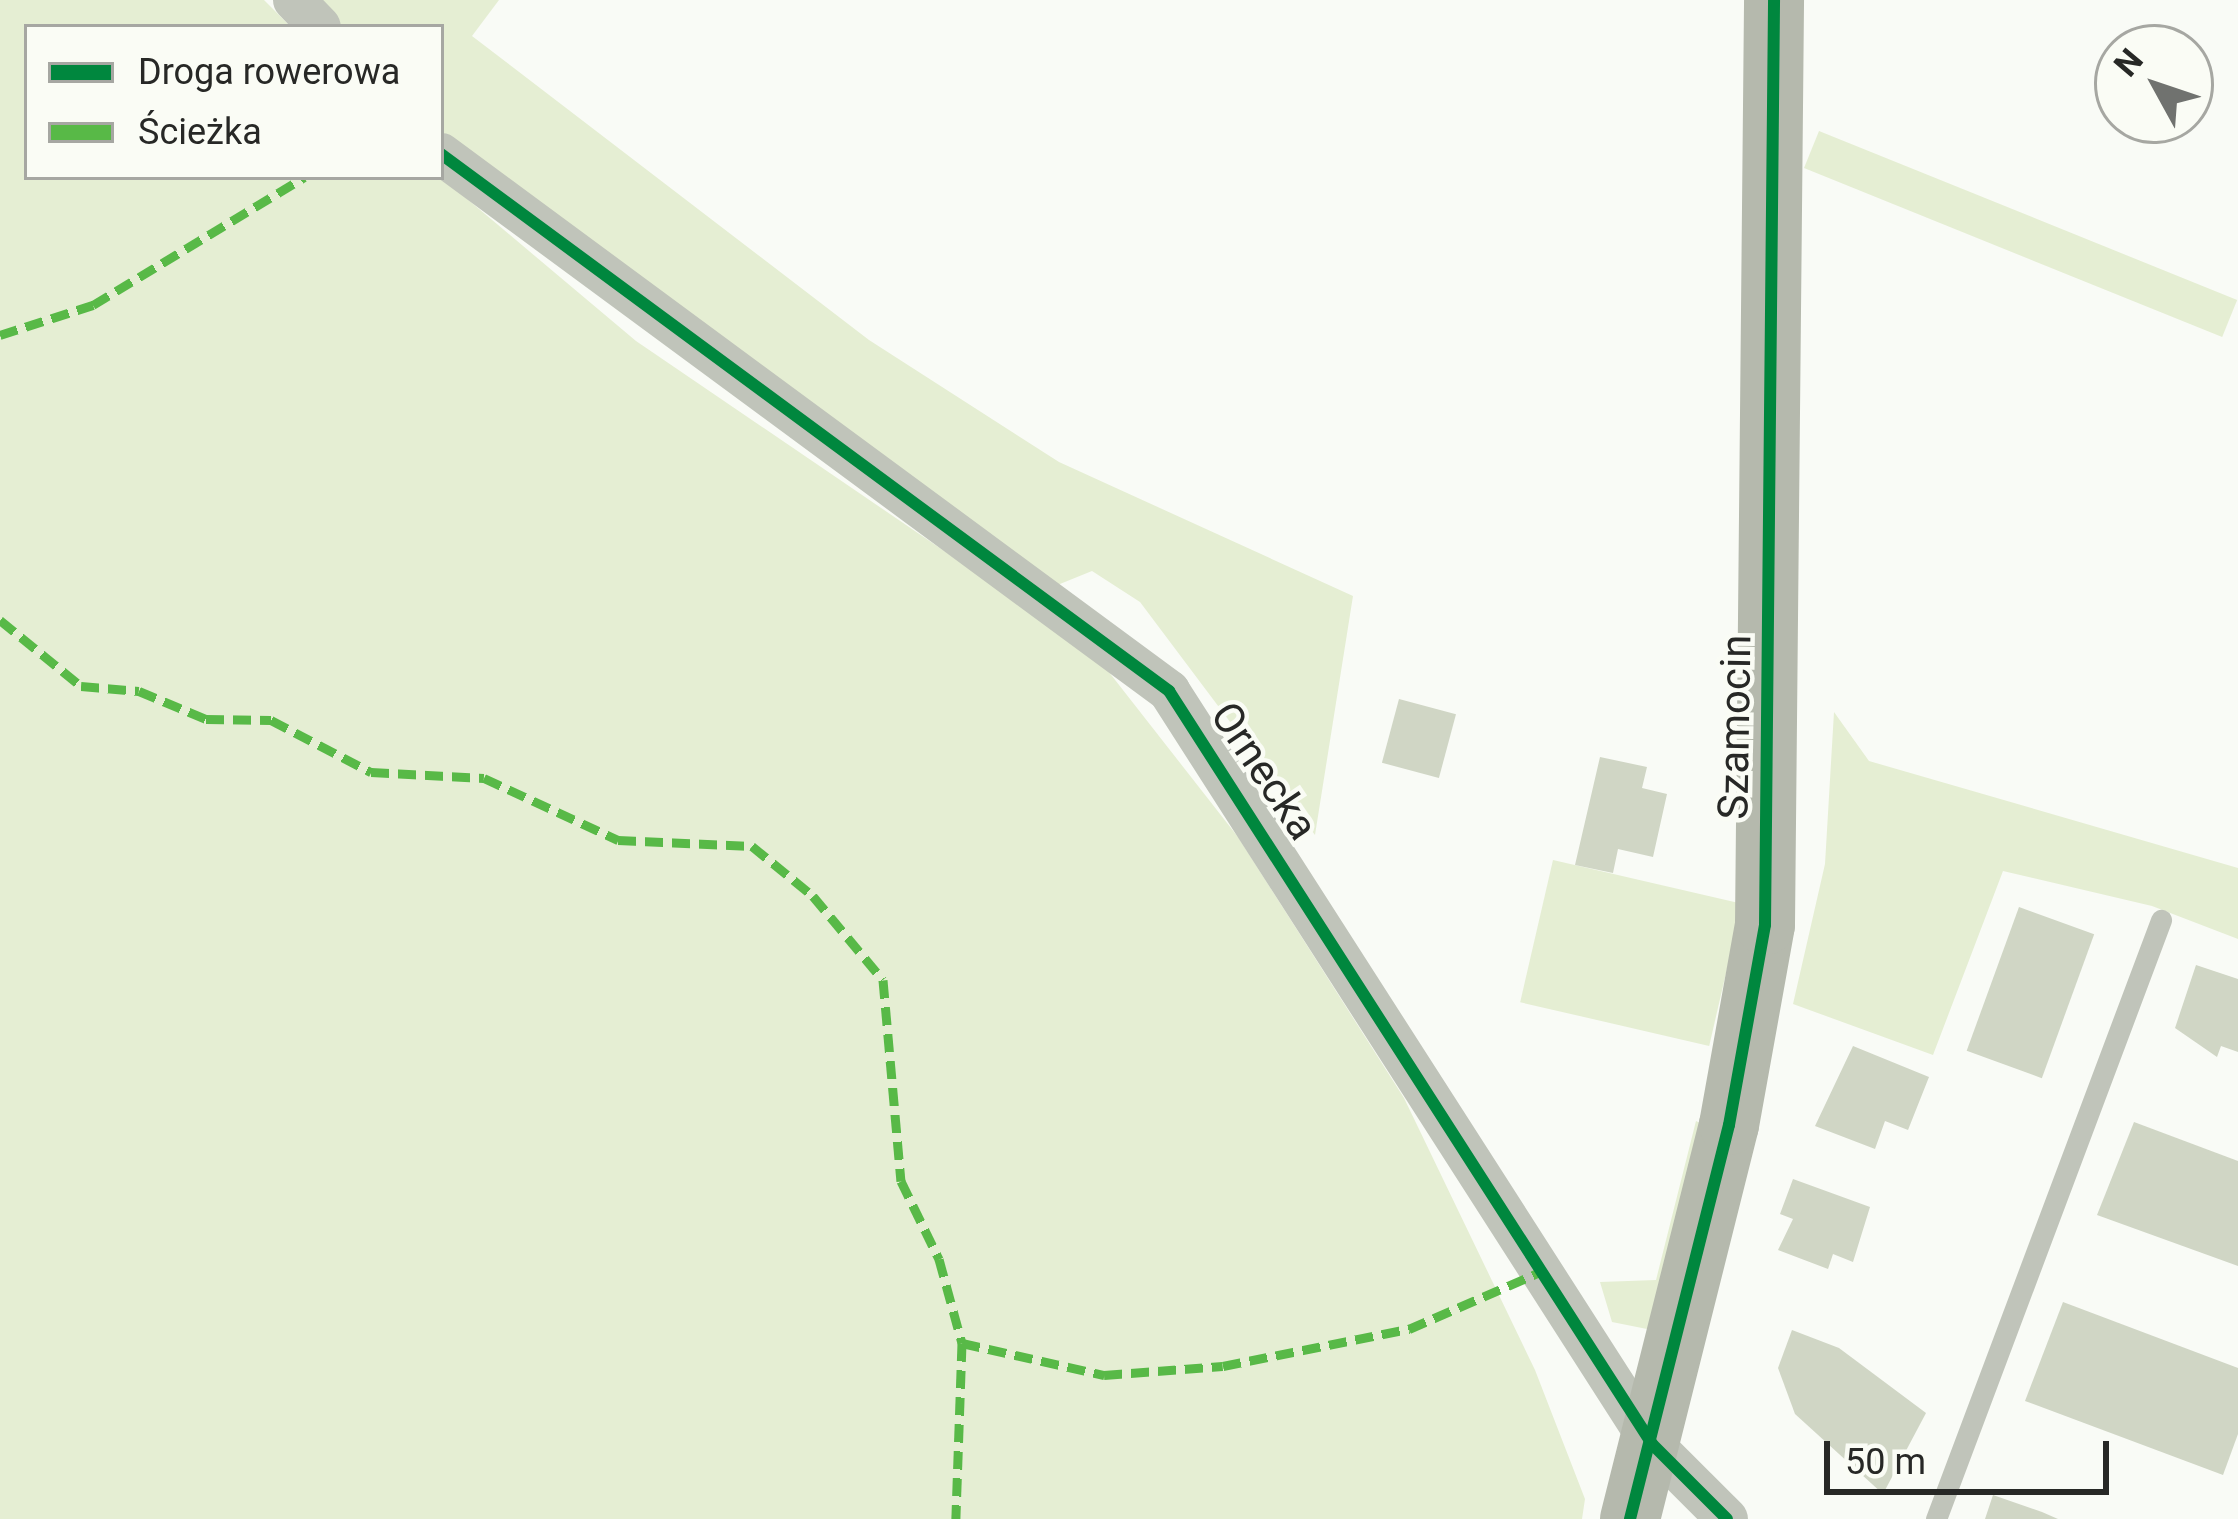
<!DOCTYPE html>
<html>
<head>
<meta charset="utf-8">
<style>
  body { margin:0 }
  #map { position:relative; width:2238px; height:1519px; overflow:hidden; background:#f9fbf6; font-family:Roboto,sans-serif }
  div>[style] { position:absolute }
  [style*='--x'] { left:calc(var(--x)*1px); top:calc(var(--y)*1px); width:calc(var(--w)*1px); rotate:calc(var(--a)*1deg) }
  .green>* { inset:0; background:#e5eed3; transform-origin:0 0 }
  .building>* { inset:0; background:#d0d6c5; transform-origin:0 0 }
  .lane>* { height:21px; margin:-10.5px; padding:0 10.5px; transform-origin:10.5px; border-radius:10.5px; background:#c0c4ba }
  .street>* { height:42px; margin:-21px; padding:0 21px; transform-origin:21px; border-radius:21px; background:#c0c4ba }
  .secondary>* { height:60px; margin:-30px; padding:0 30px; transform-origin:30px; border-radius:30px; background:#b5b9ad }
  .quiet>* { height:9px; margin-top:-4.5px; transform-origin:0; background:repeating-linear-gradient(90deg,#58b947 0 18px,transparent 0 27px) }
  .cycleway>* { height:12px; margin:-6px; padding:0 6px; transform-origin:6px; border-radius:6px; background:#00873e }
  span { translate:-50% -50%; white-space:nowrap; text-align:center; line-height:1.15; -webkit-text-stroke:9px #fafcf5; paint-order:stroke }
  .street-label { font-size:42px; color:#272826 }
  .legend { position:absolute; left:24px; top:24px; width:420px; height:156px; box-sizing:border-box; background:#fafcf5; border:3px solid #a6a7a2; margin:0; padding:15px 21px; list-style:none; font-size:36px; color:#272826 }
  .legend li { display:flex; align-items:center; gap:24px; height:60px }
  .legend b { width:60px; border:3px solid #a6a7a2 }
  .north { position:absolute; left:2094px; top:24px; width:120px; height:120px; box-sizing:border-box; background:#fafcf5; border:3px solid #a6a7a2; border-radius:50%; rotate:310deg; font-size:33px; font-weight:700; line-height:48px; text-align:center; color:#272826 }
  .north::after { content:''; display:block; margin:auto; width:42px; height:54px; background:#70726f; clip-path:polygon(50% 0,100% 100%,50% 72%,0 100%) }
  .scale { position:absolute; left:1824px; top:1441px; width:285px; height:54px; box-sizing:border-box; border:6px solid #272826; border-top:0; padding-left:15px; font-size:36px; line-height:42px; white-space:nowrap; color:#272826; -webkit-text-stroke:9px #fafcf5; paint-order:stroke }
</style>
</head>
<body>
<div id="map">
  <div class="green">
    <div style="clip-path:polygon(0 0,264px 0,291px 27px,27px 27px,27px 177px,441px 177px,636px 341px,1094px 653px,1238px 837px,1404px 1098px,1535px 1370px,1585px 1499px,1582px 1519px,0 1519px)"></div>
    <div style="clip-path:polygon(318px 0,499px 0,472px 36px,869px 340px,1059px 462px,1353px 596px,1315px 835px,1140px 602px,1092px 571px,1055px 586px,441px 134px,441px 27px,342px 27px)"></div>
    <div style="left:1819px;top:131px;width:451px;height:40px;rotate:22deg"></div>
    <div style="clip-path:polygon(1834px 712px,1869px 761px,2238px 868px,2238px 939px,2152px 906px,2003px 871px,1933px 1055px,1793px 1004px,1825px 864px)"></div>
    <div style="left:1553px;top:860px;width:194px;height:146px;rotate:13deg"></div>
    <div style="clip-path:polygon(1696px 1121px,1709px 1127px,1657px 1331px,1612px 1322px,1600px 1282px,1656px 1280px)"></div>
  </div>
  <div class="building">
    <div style="left:1399px;top:699px;width:59px;height:66px;rotate:15deg"></div>
    <div style="clip-path:polygon(1600px 757px,1647px 767px,1642px 788px,1667px 794px,1653px 857px,1618px 849px,1613px 873px,1575px 865px)"></div>
    <div style="left:2019px;top:907px;width:80px;height:153px;rotate:20deg"></div>
    <div style="clip-path:polygon(2196px 965px,2238px 979px,2238px 1052px,2221px 1046px,2217px 1057px,2175px 1028px)"></div>
    <div style="clip-path:polygon(1853px 1046px,1929px 1077px,1908px 1130px,1885px 1121px,1875px 1149px,1815px 1126px)"></div>
    <div style="clip-path:polygon(2134px 1122px,2238px 1161px,2238px 1266px,2097px 1215px)"></div>
    <div style="clip-path:polygon(1793px 1179px,1870px 1207px,1853px 1262px,1833px 1254px,1828px 1269px,1778px 1250px,1793px 1219px,1780px 1214px)"></div>
    <div style="clip-path:polygon(2063px 1302px,2238px 1368px,2238px 1434px,2223px 1475px,2025px 1401px)"></div>
    <div style="clip-path:polygon(1792px 1330px,1839px 1348px,1926px 1413px,1883px 1494px,1795px 1414px,1778px 1368px)"></div>
    <div style="clip-path:polygon(1993px 1495px,2042px 1512px,2058px 1519px,1985px 1519px)"></div>
  </div>
  <div class="lane">
    <div style="--x:1936;--y:1519;--w:640;--a:-69.41"></div>
  </div>
  <div class="street">
    <div style="--x:294;--y:0;--w:37;--a:46"></div>
    <div style="--x:441;--y:154;--w:905;--a:36.41"></div>
    <div style="--x:1169;--y:691;--w:895;--a:57.32"></div>
    <div style="--x:1652;--y:1444;--w:106;--a:45"></div>
  </div>
  <div class="secondary">
    <div style="--x:1630;--y:1519;--w:406;--a:-75.9"></div>
    <div style="--x:1729;--y:1125;--w:203;--a:-79.8"></div>
    <div style="--x:1765;--y:925;--w:925;--a:-89.44"></div>
  </div>
  <div class="quiet">
    <div style="--x:0;--y:335;--w:98;--a:-17.9"></div>
    <div style="--x:93;--y:305;--w:247;--a:-31.2"></div>
    <div style="--x:0;--y:620;--w:104;--a:39.2"></div>
    <div style="--x:81;--y:686;--w:58;--a:4.9"></div>
    <div style="--x:139;--y:691;--w:73;--a:22.7"></div>
    <div style="--x:206;--y:719;--w:65;--a:0.9"></div>
    <div style="--x:271;--y:720;--w:113;--a:27.5"></div>
    <div style="--x:371;--y:772;--w:113;--a:3"></div>
    <div style="--x:484;--y:778;--w:148;--a:24.8"></div>
    <div style="--x:618;--y:840;--w:134;--a:2.6"></div>
    <div style="--x:752;--y:846;--w:79;--a:39.3"></div>
    <div style="--x:813;--y:896;--w:109;--a:50.2"></div>
    <div style="--x:883;--y:980;--w:202;--a:84.9"></div>
    <div style="--x:901;--y:1181;--w:87;--a:64"></div>
    <div style="--x:939;--y:1259;--w:87;--a:74.7"></div>
    <div style="--x:962;--y:1343;--w:176;--a:92"></div>
    <div style="--x:962;--y:1343;--w:146;--a:12.7"></div>
    <div style="--x:1104;--y:1375;--w:119;--a:-4.3"></div>
    <div style="--x:1223;--y:1366;--w:190;--a:-11.3"></div>
    <div style="--x:1409;--y:1329;--w:143;--a:-23.5"></div>
  </div>
  <div class="cycleway">
    <div style="--x:441;--y:154;--w:905;--a:36.41"></div>
    <div style="--x:1169;--y:691;--w:895;--a:57.32"></div>
    <div style="--x:1652;--y:1444;--w:106;--a:45"></div>
    <div style="--x:1630;--y:1519;--w:406;--a:-75.9"></div>
    <div style="--x:1729;--y:1125;--w:203;--a:-79.8"></div>
    <div style="--x:1765;--y:925;--w:925;--a:-89.44"></div>
  </div>
  <div class="street-label">
    <span style="left:1735px;top:727px;rotate:-89deg">Szamocin</span>
    <span style="left:1264px;top:771px;rotate:56deg">Ornecka</span>
  </div>
  <ul class="legend">
  <li><b style="height:15px;background:#00873e"></b>Droga rowerowa</li>
  <li><b style="height:15px;background:#58b947"></b>Ścieżka</li>
  </ul>
  <div class="north">N</div>
  <div class="scale">50 m</div>
</div>
</body>
</html>
